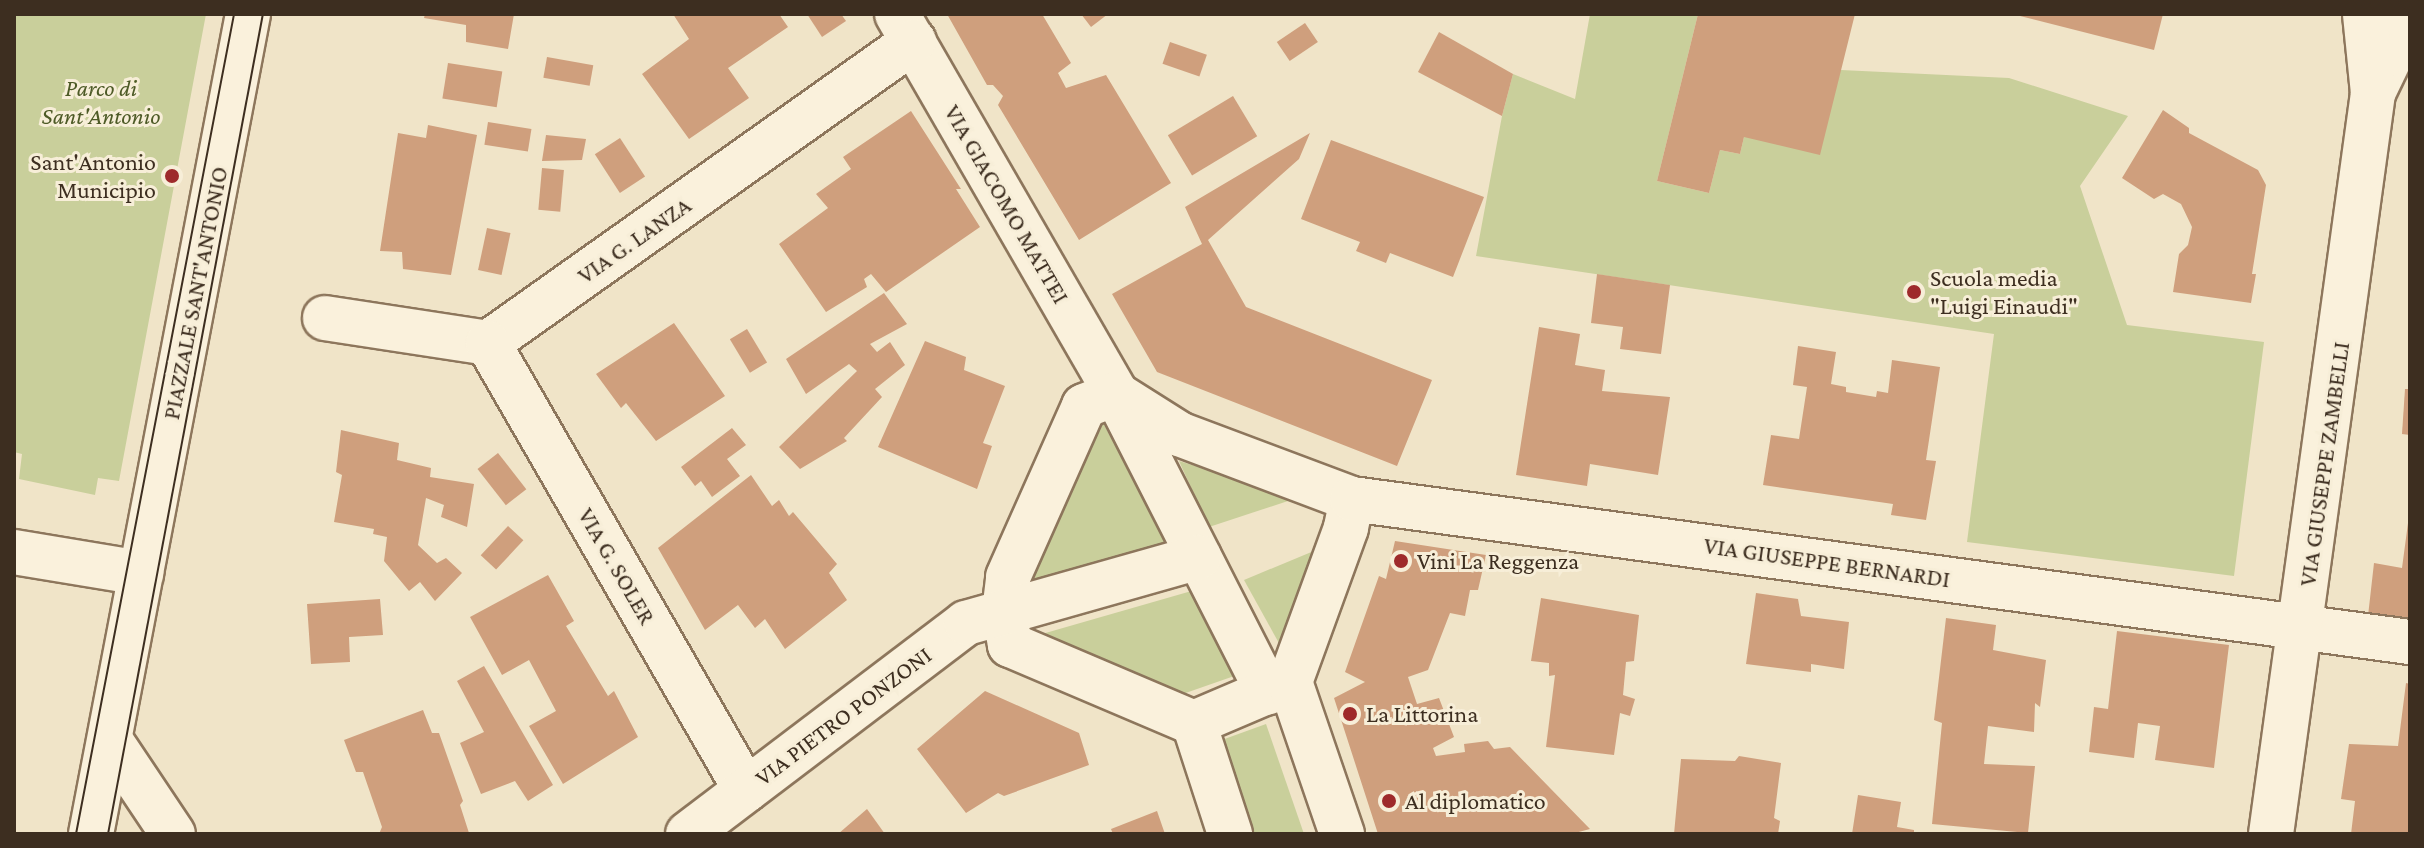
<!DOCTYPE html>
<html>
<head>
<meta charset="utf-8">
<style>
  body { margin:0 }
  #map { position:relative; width:2424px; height:848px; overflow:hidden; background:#f0e4c8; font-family:"Crimson Pro",serif }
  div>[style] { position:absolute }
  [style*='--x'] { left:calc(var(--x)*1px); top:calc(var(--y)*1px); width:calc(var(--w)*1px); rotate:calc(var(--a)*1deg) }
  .green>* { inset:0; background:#c9cf9b }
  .building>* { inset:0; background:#cf9f7d; transform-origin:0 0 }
  .roads { filter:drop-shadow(2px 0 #8d765c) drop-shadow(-2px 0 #8d765c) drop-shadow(0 2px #8d765c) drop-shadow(0 -2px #8d765c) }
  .minor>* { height:44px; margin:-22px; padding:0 22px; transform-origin:22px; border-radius:22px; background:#faf1dc }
  .tram>* { height:2px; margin:-1px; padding:0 1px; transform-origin:1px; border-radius:1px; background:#3d2e20 }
  .dots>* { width:22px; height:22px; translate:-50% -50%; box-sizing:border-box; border:4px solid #f7eed8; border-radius:50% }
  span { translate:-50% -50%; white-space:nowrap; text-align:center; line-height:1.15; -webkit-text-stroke:6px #f7eed8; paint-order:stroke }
  .park-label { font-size:24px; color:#4d5a26; font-style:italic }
  .poi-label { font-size:24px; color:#3d2e20 }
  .right { translate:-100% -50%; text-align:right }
  .left { translate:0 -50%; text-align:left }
  .street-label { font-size:24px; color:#3d2e20 }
  .frame { position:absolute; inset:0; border:16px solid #3d2e20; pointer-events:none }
</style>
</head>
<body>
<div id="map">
  <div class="green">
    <div style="clip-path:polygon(14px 14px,206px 14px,119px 481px,98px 478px,95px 495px,19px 479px,22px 454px,14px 452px)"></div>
    <div style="clip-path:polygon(1590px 14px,1698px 14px,1657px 181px,1709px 193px,1720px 150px,1740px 154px,1744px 137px,1841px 70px,2009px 78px,2128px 116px,2080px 186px,2127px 325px,2264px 342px,2234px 576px,1967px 542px,1994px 334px,1476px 256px,1502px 116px,1513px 74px,1575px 99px)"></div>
    <div style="clip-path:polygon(1103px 423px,1168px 543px,1028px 583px)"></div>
    <div style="clip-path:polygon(1179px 461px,1300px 497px,1209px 527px)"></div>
    <div style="clip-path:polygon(1321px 548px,1280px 645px,1244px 580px)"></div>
    <div style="clip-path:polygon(1195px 590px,1240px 674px,1177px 696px,1042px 634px)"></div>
    <div style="clip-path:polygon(1266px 724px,1304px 834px,1251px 834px,1219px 741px)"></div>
  </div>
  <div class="building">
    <div style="clip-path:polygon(425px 14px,514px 14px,508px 49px,466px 42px,466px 25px,424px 18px)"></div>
    <div style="clip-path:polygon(673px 14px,779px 14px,788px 27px,728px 68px,749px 98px,689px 139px,642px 74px,689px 39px)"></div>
    <div style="clip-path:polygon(807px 14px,841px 14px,846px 21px,822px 37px)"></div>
    <div style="clip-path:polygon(947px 14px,1042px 14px,1071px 63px,1058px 73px,1066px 88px,1106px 75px,1171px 183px,1079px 240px,998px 105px,1003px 96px,993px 85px,987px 85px)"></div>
    <div style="clip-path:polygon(1081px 14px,1108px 14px,1091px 27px)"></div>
    <div style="clip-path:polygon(1698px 14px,1855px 14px,1820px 155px,1744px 137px,1740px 154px,1720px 150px,1709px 193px,1657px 181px)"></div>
    <div style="clip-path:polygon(2012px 14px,2163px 14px,2154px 50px)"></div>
    <div style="left:1305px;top:23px;width:23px;height:34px;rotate:56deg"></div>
    <div style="clip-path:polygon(1439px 32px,1513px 74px,1502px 116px,1418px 72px)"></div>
    <div style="left:1170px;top:42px;width:39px;height:23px;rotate:19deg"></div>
    <div style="left:547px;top:57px;width:47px;height:21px;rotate:10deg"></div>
    <div style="left:448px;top:63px;width:55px;height:36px;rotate:9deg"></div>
    <div style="left:1233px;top:96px;width:47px;height:76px;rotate:59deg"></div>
    <div style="clip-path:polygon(2163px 110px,2189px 128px,2189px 133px,2258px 170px,2266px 185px,2252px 274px,2256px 274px,2251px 303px,2173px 292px,2179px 254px,2188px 245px,2192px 227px,2181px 204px,2163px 194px,2154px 199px,2122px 178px)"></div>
    <div style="clip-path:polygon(911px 111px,961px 189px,956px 189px,980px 227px,886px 292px,871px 274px,864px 279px,867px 287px,826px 312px,779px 244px,828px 208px,816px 194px,851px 169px,843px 157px)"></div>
    <div style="left:488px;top:122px;width:44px;height:23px;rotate:9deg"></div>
    <div style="clip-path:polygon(428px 125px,477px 135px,451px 275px,403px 269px,402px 252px,380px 251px,398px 133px,426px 138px)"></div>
    <div style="clip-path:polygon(1310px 133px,1299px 159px,1208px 240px,1246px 307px,1432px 380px,1397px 466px,1157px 372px,1112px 294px,1202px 244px,1185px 207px)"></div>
    <div style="clip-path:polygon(546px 135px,586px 139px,582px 160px,542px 161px)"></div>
    <div style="left:620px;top:138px;width:46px;height:30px;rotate:57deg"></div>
    <div style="clip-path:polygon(1331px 140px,1484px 197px,1453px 277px,1390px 253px,1386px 263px,1356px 251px,1360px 242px,1301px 219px)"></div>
    <div style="left:542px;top:168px;width:22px;height:42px;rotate:5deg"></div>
    <div style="left:487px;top:228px;width:24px;height:43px;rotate:12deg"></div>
    <div style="clip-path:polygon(1597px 274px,1670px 285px,1661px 354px,1620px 349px,1623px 327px,1591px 323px)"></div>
    <div style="clip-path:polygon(884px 293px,907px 324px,870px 344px,877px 352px,890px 342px,905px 365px,875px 389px,882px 397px,844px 438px,847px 441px,800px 469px,779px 447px,857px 371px,849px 364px,806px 394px,786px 359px)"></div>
    <div style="clip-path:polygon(674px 323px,725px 396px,656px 441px,626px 403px,621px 408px,596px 374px)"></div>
    <div style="clip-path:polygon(1539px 327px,1580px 334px,1575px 365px,1605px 370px,1602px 391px,1670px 397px,1658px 475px,1590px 464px,1587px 486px,1516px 475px)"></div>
    <div style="left:747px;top:329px;width:39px;height:20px;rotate:59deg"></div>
    <div style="clip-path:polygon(925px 341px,966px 357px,964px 370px,1005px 386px,983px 443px,992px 446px,977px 489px,878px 447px)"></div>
    <div style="clip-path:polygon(1798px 346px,1836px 352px,1831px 384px,1846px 387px,1846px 392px,1876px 397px,1877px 391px,1888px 393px,1892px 360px,1940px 367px,1926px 460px,1936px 461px,1926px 520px,1891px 515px,1893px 504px,1763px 485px,1771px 435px,1799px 439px,1807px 387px,1793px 385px)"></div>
    <div style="clip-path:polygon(2405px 389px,2410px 389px,2410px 435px,2402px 434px)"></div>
    <div style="clip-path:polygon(732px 428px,746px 445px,727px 459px,740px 476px,712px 497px,701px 481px,695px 486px,681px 467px)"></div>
    <div style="clip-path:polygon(341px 430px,399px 443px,397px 460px,431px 468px,430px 477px,474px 484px,467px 527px,441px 517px,444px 505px,426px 498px,418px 545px,437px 563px,446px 558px,462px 573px,435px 601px,420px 582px,409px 591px,384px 561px,387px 537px,373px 534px,374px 529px,334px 522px,342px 475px,336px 472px)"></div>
    <div style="left:498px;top:453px;width:46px;height:26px;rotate:52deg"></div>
    <div style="clip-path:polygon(751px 475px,772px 506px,779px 500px,789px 516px,793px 512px,837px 564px,829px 573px,847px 600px,785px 649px,765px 619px,755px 628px,738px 605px,705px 630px,658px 548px)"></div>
    <div style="clip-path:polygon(2408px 523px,2410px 623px,2368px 616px,2374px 563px,2402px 568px)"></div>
    <div style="left:508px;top:526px;width:21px;height:40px;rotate:43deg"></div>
    <div style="clip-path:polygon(1395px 541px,1486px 555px,1478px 590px,1470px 590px,1465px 616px,1450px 613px,1428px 670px,1408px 677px,1417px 704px,1439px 698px,1454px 737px,1433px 748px,1436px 756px,1465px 752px,1464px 744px,1488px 741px,1494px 749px,1510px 747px,1590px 829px,1571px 834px,1378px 834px,1334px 698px,1365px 682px,1345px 672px,1379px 576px,1386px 579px)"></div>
    <div style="clip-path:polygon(548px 575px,574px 621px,566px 626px,608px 696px,614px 691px,638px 737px,563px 784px,529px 726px,556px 711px,529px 660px,502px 675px,470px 617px)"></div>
    <div style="clip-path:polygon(1756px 593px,1798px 599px,1801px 616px,1849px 622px,1844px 669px,1811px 664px,1811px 672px,1746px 664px)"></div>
    <div style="clip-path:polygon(1541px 598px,1639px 615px,1634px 661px,1626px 662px,1623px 695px,1635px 699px,1630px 716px,1620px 713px,1614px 755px,1546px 747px,1555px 675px,1549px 676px,1549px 663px,1531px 661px)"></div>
    <div style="clip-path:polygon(380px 599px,383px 635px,349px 637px,350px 662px,311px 664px,307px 604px)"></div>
    <div style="clip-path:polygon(1946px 618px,1996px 625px,1993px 650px,2046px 660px,2040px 707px,2035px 703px,2034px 732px,1988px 726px,1984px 764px,2035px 766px,2028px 833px,1932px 824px,1942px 723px,1934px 720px)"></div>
    <div style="clip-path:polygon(2117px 631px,2229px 645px,2214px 768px,2155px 760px,2160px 726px,2138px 723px,2134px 758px,2089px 752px,2094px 707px,2108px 709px)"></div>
    <div style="clip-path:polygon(484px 666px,553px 785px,528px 801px,515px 781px,481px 794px,460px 743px,484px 732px,457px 681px)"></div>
    <div style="clip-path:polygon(2406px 683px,2410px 684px,2410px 834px,2351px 834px,2355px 801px,2341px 799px,2349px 744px,2398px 746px)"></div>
    <div style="clip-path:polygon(985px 691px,1079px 733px,1089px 765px,1004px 796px,998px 793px,966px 813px,917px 749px)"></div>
    <div style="clip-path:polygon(423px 710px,432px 733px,439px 733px,463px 801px,460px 805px,469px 833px,379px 834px,382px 827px,363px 772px,356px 772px,344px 740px)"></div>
    <div style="clip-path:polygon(1739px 756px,1781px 763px,1774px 818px,1780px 821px,1778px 834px,1674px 834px,1681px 759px,1735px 761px)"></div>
    <div style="clip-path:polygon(1858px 795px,1901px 802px,1897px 827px,1914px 830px,1914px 834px,1852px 834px)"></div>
    <div style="clip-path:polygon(867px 809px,885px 834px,838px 834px)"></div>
    <div style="clip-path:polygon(1157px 811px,1165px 834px,1113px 834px,1111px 829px)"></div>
  </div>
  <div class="roads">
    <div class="minor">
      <div style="--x:897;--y:14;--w:439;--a:60"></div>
      <div style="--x:1116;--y:394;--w:335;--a:63"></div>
      <div style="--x:2373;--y:93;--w:85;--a:-64.3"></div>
      <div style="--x:325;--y:318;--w:165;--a:8.7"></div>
      <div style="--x:488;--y:343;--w:522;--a:-35.33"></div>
      <div style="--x:488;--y:343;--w:516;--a:60.01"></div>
      <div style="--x:1116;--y:394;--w:75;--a:32.4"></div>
      <div style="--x:1179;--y:434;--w:185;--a:20.6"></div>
      <div style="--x:1352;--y:499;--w:30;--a:102"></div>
      <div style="--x:1346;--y:528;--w:164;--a:110"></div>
      <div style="--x:1290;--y:682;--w:104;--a:156.9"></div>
      <div style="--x:1194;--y:723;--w:200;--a:-157"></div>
      <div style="--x:1010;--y:645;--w:34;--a:-100"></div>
      <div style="--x:1004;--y:612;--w:35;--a:-83"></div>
      <div style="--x:1008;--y:577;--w:187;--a:-66"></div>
      <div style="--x:1084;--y:406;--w:34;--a:-21"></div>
      <div style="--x:1352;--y:499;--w:1068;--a:7.7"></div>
      <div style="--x:14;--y:552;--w:129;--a:9.4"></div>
      <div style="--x:1290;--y:682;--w:161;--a:71.1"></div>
      <div style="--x:1194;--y:723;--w:117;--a:72"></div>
      <div style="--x:110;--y:740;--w:113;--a:56.2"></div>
      <div style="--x:91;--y:834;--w:835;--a:-79.16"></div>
      <div style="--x:688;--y:834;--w:349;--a:-37.2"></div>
      <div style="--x:966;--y:623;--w:242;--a:-15.8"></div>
      <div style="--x:2271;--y:834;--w:748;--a:-82.16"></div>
      <div style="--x:2373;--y:93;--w:79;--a:-95.8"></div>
    </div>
  </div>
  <div class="tram">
    <div style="--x:76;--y:834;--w:835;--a:-79.09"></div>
    <div style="--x:108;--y:834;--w:835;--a:-79.3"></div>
  </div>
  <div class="dots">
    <div style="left:172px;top:176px;background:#9e2a2b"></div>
    <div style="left:1914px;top:292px;background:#9e2a2b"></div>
    <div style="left:1401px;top:561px;background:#9e2a2b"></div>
    <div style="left:1350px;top:714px;background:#9e2a2b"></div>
    <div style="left:1389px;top:801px;background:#9e2a2b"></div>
  </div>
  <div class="park-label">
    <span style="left:101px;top:102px">Parco di<br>Sant'Antonio</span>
  </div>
  <div class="poi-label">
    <span class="right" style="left:156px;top:176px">Sant'Antonio<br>Municipio</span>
    <span class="left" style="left:1930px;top:292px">Scuola media<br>"Luigi Einaudi"</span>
    <span class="left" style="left:1417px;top:561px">Vini La Reggenza</span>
    <span class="left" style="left:1366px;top:714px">La Littorina</span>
    <span class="left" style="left:1405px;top:801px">Al diplomatico</span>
  </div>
  <div class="street-label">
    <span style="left:1007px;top:204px;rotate:60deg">VIA GIACOMO MATTEI</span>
    <span style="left:634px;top:240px;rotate:-35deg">VIA G. LANZA</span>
    <span style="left:195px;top:293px;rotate:-79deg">PIAZZALE SANT'ANTONIO</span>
    <span style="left:2324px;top:464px;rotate:-82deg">VIA GIUSEPPE ZAMBELLI</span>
    <span style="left:1827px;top:562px;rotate:8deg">VIA GIUSEPPE BERNARDI</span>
    <span style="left:617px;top:566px;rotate:60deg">VIA G. SOLER</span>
    <span style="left:843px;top:716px;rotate:-37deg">VIA PIETRO PONZONI</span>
  </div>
  <div class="frame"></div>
</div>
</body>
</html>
